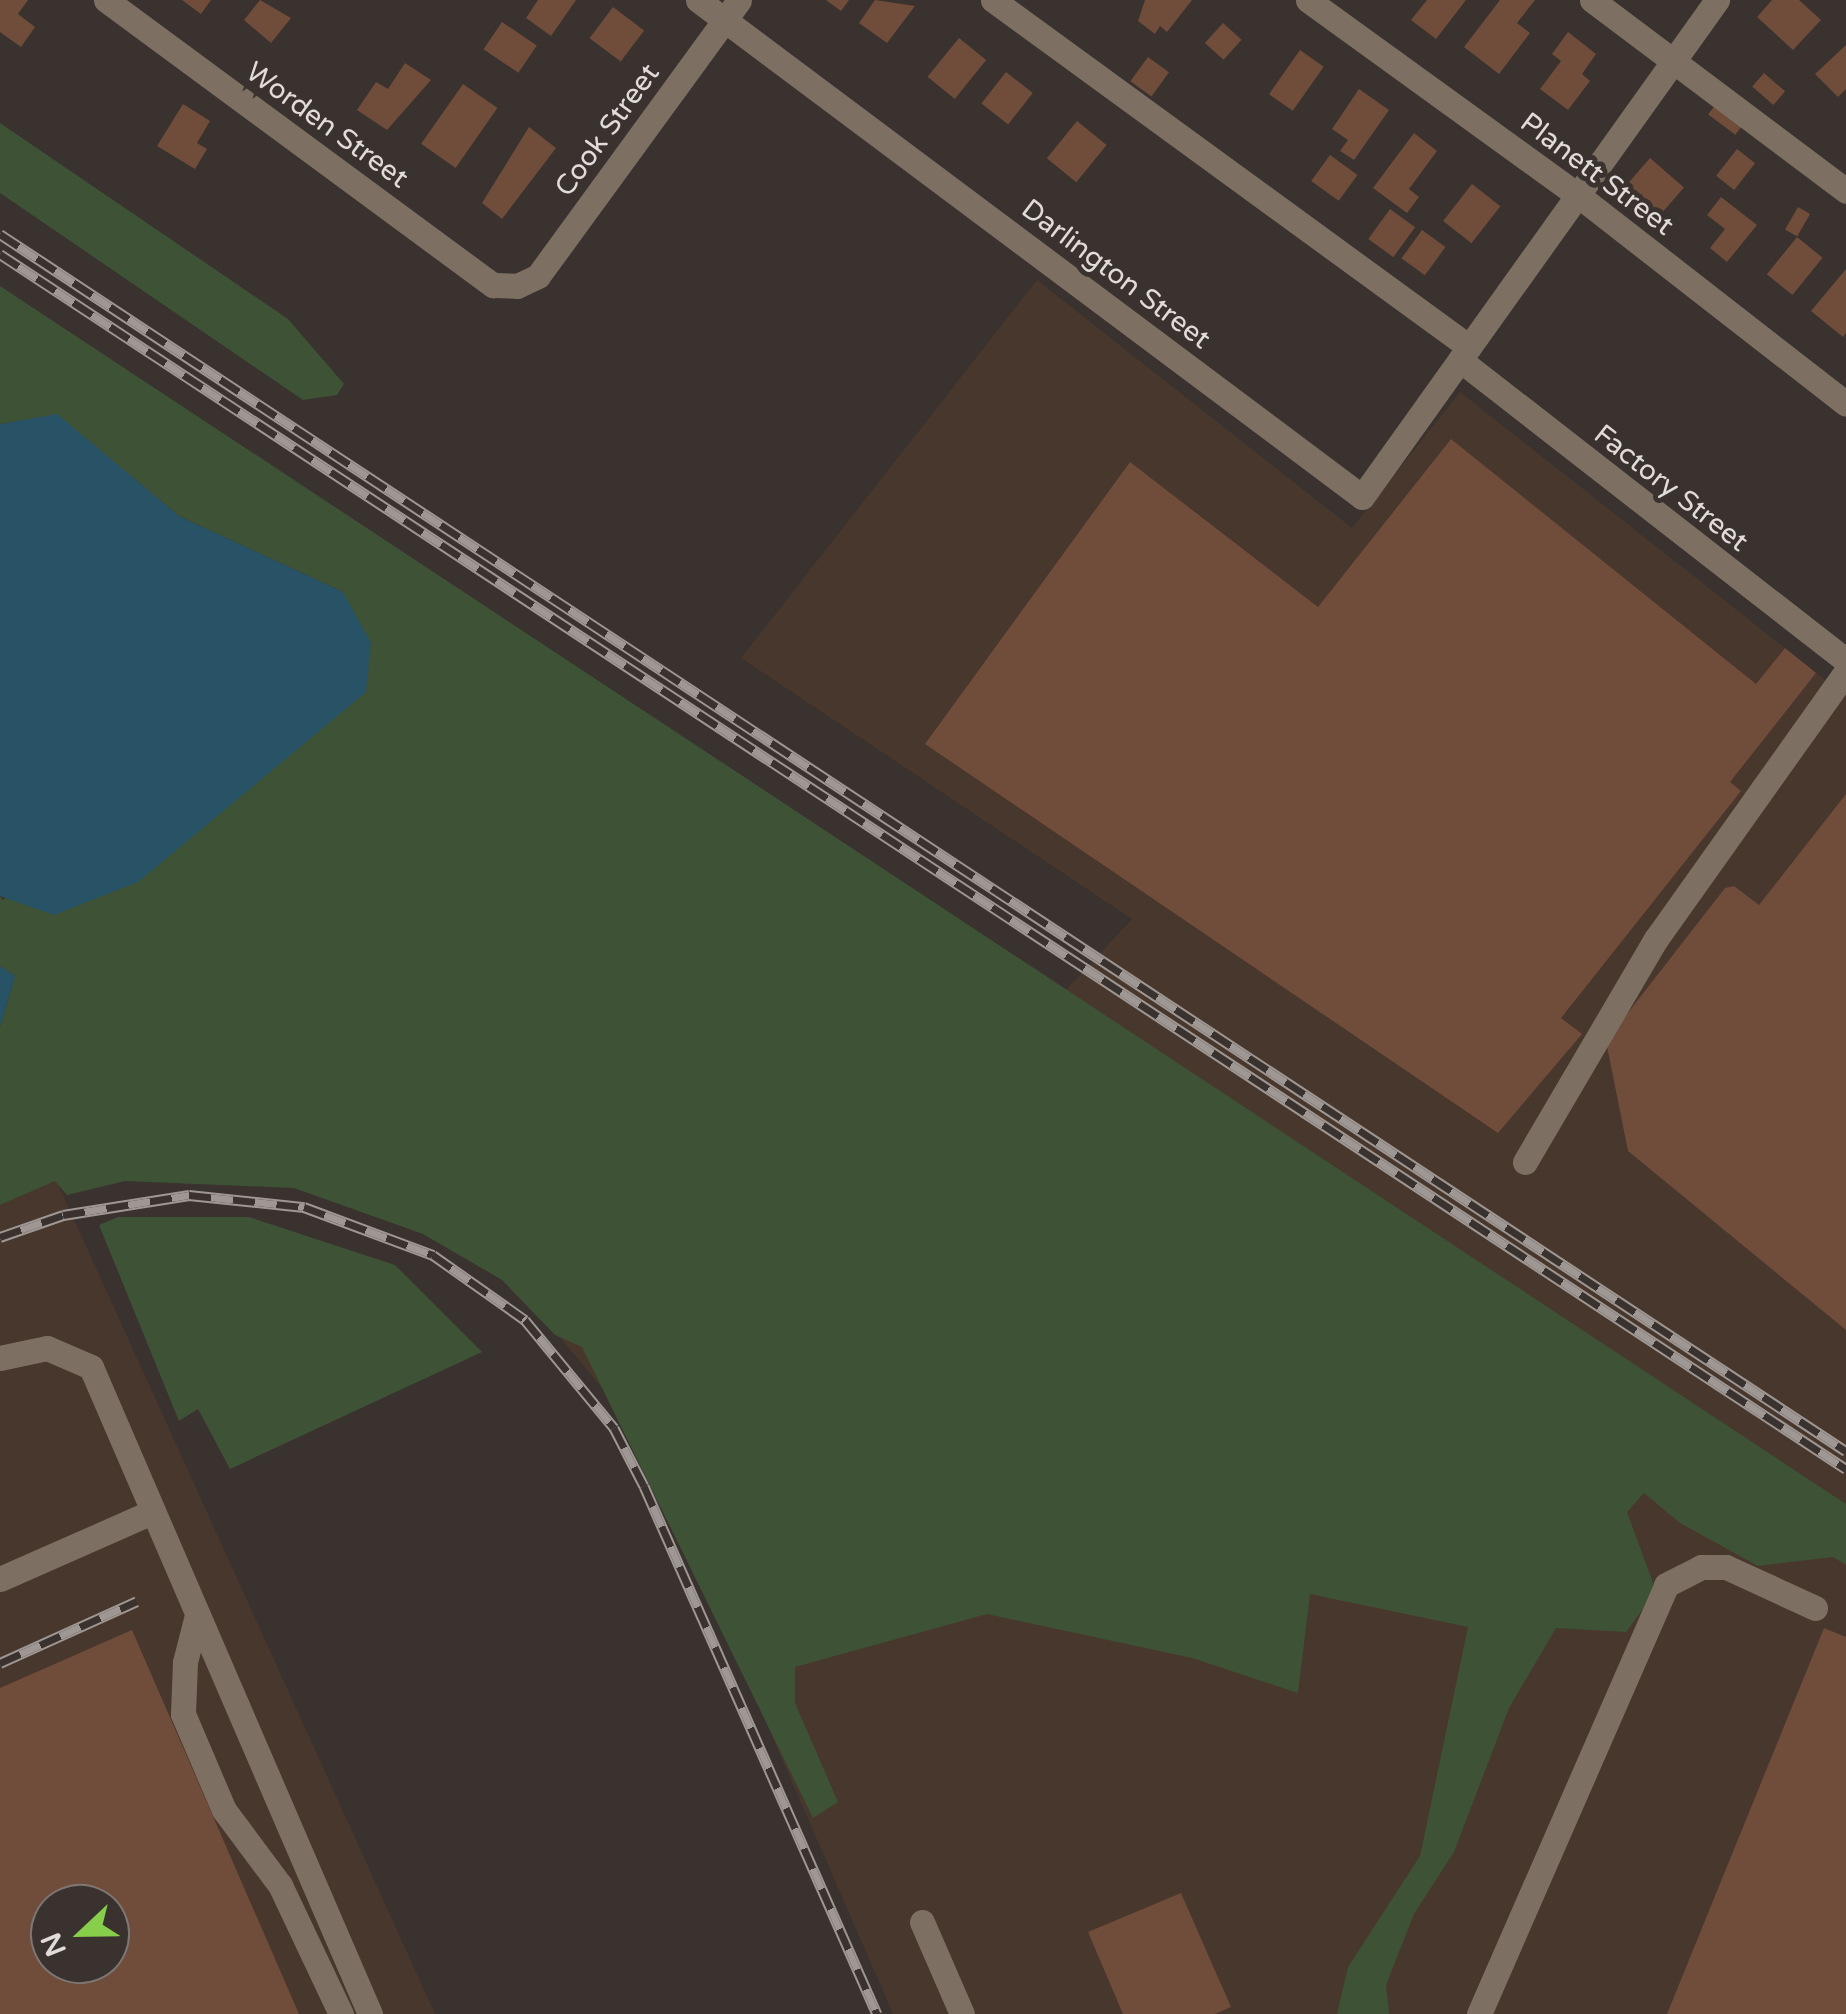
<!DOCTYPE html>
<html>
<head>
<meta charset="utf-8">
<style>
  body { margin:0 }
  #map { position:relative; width:1846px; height:2014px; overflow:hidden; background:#3a322e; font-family:"Varela Round",sans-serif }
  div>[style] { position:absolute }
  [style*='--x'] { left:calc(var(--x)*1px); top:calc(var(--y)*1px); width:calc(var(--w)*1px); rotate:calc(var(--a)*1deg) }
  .industrial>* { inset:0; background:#48372c }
  .green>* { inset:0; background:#3e5236 }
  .water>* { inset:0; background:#285266 }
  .building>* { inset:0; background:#704c3a; transform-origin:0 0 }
  .minor>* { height:25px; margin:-12.5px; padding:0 12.5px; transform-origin:12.5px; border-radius:12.5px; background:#7d7063 }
  .rail>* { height:11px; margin-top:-5.5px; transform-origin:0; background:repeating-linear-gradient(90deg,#3a322e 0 22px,#9e9794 0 44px); box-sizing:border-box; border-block:2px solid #9e9794 }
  span { translate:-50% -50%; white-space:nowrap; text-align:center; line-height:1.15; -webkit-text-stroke:10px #3a322e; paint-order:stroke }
  .street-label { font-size:28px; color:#e1dbd9 }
  .north { position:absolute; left:30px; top:1884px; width:100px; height:100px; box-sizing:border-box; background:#3a322e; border:2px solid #7d7672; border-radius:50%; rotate:248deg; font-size:28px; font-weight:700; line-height:40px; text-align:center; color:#e1dbd9 }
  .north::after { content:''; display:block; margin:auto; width:35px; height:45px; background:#87cf4a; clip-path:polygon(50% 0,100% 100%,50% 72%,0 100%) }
</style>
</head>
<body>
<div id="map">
  <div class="industrial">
    <div style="clip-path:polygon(1037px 280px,1352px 528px,1460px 392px,1846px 696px,1846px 2014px,893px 2014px,641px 1435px,518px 1287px,1061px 995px,1132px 919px,741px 658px)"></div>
    <div style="clip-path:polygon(evenodd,56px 1180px,435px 2014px,0 2014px,0 1205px,56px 1180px,50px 1904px,110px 1904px,110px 1964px,50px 1964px,50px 1904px)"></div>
  </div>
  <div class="green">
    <div style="clip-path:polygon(0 123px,288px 319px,344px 384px,337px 395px,303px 400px,0 193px)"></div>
    <div style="clip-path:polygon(0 286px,1846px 1504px,1846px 1565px,1833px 1557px,1758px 1566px,1680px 1523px,1644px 1493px,1627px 1512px,1656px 1591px,1626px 1632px,1556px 1628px,1509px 1708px,1454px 1852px,1414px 1914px,1386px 1985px,1389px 2014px,1337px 2014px,1348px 1967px,1420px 1856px,1468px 1627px,1310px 1594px,1298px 1693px,1192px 1658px,987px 1614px,795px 1667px,795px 1703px,838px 1802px,813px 1818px,582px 1347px,555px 1335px,502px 1280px,423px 1234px,294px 1188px,125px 1181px,67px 1195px,55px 1181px,0 1205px,0 1027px,15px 976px,0 966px,0 896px,3px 900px,343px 592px,179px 516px,57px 415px,0 424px)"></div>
    <div style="clip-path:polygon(118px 1217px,249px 1217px,395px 1265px,482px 1352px,230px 1469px,198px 1409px,179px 1421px,99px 1225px)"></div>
  </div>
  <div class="water">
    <div style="clip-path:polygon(57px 414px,179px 516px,343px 592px,371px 643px,366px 692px,138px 882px,54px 915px,0 896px,0 424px)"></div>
    <div style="clip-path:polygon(0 966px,15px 976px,0 1027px)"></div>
  </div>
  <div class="building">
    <div style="clip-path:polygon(0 0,28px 0,18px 14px,35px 27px,21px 47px,0 32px)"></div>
    <div style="clip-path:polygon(182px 0,211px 0,201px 14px)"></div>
    <div style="clip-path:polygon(260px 0,291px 18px,271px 43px,244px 20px)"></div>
    <div style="clip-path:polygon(538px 0,576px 0,551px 36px,526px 18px)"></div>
    <div style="clip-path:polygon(826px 0,849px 0,841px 11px)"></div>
    <div style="clip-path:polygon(875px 0,915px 6px,887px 43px,859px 23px)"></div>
    <div style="clip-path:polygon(1145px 0,1192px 0,1167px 32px,1160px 26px,1155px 34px,1138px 21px)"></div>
    <div style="clip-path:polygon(1427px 0,1466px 0,1436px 39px,1411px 20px)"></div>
    <div style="clip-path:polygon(1500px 0,1535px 0,1517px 23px,1530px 33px,1499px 74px,1464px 47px)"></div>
    <div style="clip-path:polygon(1772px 0,1799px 0,1821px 20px,1793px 50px,1757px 17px)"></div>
    <div style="left:613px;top:7px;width:39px;height:39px;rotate:37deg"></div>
    <div style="left:502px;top:22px;width:42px;height:33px;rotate:34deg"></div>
    <div style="left:1223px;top:23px;width:25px;height:27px;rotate:42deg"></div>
    <div style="clip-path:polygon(1568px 32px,1596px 54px,1582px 74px,1590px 81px,1568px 110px,1540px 89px,1561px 61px,1552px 54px)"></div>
    <div style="left:959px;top:38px;width:35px;height:50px;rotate:39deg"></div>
    <div style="clip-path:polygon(1846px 45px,1846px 89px,1838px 97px,1815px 74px)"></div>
    <div style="left:1300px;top:50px;width:29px;height:54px;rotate:35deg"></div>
    <div style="left:1148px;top:57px;width:26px;height:30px;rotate:36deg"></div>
    <div style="clip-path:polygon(405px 63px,431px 80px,387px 130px,357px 110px,376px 82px,388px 89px)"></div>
    <div style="left:1006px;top:72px;width:34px;height:40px;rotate:38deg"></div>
    <div style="left:1764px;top:73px;width:28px;height:18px;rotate:41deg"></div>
    <div style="left:463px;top:84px;width:42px;height:73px;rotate:35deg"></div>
    <div style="clip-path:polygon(1359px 89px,1389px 110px,1354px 160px,1340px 151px,1348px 140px,1332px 129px)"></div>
    <div style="left:1719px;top:100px;width:34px;height:18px;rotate:37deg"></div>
    <div style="clip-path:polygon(183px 104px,210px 121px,197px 143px,207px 149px,195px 169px,157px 146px)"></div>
    <div style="left:1077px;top:121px;width:38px;height:48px;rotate:39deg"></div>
    <div style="clip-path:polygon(529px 127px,556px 148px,502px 219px,482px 203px)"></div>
    <div style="clip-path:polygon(1414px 133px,1437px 151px,1409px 189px,1419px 197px,1407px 213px,1373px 188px)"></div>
    <div style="left:1737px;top:149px;width:23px;height:34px;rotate:38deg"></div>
    <div style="left:1330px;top:155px;width:34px;height:32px;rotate:36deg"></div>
    <div style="left:1650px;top:158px;width:45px;height:38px;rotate:41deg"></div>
    <div style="left:1472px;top:184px;width:36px;height:47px;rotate:38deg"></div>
    <div style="clip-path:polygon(1721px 197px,1757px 225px,1727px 262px,1710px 248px,1725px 229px,1707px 215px)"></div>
    <div style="left:1798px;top:207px;width:14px;height:26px;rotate:30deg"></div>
    <div style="left:1390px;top:209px;width:31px;height:37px;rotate:36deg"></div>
    <div style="left:1422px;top:230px;width:29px;height:35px;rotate:36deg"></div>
    <div style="left:1797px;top:237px;width:33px;height:48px;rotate:39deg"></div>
    <div style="clip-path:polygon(1846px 269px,1846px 333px,1843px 337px,1811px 311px)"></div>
    <div style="clip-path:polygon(1451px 439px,1756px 684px,1785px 648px,1816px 673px,1730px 782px,1741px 791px,1561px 1018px,1582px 1034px,1498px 1133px,925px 744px,1130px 462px,1318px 607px)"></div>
    <div style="clip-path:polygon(1846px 794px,1846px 1330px,1628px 1151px,1606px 1041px,1725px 888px,1734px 886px,1759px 905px)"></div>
    <div style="clip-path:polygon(1824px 1628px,1846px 1637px,1846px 2014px,1667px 2014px)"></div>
    <div style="clip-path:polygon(evenodd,132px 1630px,299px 2014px,0 2014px,0 1688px,132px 1630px,50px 1904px,110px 1904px,110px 1964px,50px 1964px,50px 1904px)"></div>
    <div style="clip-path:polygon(1181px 1893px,1231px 2007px,1215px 2014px,1123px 2014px,1088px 1932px)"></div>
  </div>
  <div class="minor">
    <div style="--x:106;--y:0;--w:481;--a:36.4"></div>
    <div style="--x:493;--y:285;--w:24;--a:2"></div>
    <div style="--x:517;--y:286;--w:23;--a:-25"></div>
    <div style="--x:538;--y:276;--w:341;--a:-53.9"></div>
    <div style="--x:698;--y:0;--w:829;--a:36.81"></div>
    <div style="--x:1362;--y:497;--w:611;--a:-54.46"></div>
    <div style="--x:993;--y:0;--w:589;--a:36.09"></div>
    <div style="--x:1308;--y:0;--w:334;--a:35.9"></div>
    <div style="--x:1579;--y:196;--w:338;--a:37.9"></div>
    <div style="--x:1592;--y:0;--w:318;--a:36.9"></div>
    <div style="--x:1460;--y:360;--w:489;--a:37.9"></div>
    <div style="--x:1525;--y:1162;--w:259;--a:-59.6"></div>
    <div style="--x:1656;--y:939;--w:328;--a:-54.6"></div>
    <div style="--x:0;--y:1358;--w:48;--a:-12"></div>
    <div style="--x:47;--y:1348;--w:48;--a:23.4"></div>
    <div style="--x:91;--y:1367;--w:705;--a:66.67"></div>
    <div style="--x:0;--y:1579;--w:166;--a:-23.8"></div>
    <div style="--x:197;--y:1615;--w:49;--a:104.3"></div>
    <div style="--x:185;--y:1662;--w:52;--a:92.2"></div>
    <div style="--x:183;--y:1714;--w:104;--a:66.9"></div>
    <div style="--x:224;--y:1810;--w:94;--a:53.3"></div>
    <div style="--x:280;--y:1885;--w:143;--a:64.7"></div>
    <div style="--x:922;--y:1922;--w:100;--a:66.5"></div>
    <div style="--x:1479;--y:2014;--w:468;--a:-66.4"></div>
    <div style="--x:1666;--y:1585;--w:39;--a:-27"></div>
    <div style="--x:1701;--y:1567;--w:25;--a:0"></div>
    <div style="--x:1726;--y:1567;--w:98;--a:24.7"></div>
  </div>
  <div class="rail">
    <div style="--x:0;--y:234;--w:2211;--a:33.4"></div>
    <div style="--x:0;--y:254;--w:2210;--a:33.35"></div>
    <div style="--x:0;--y:1237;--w:67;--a:-19.2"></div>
    <div style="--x:63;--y:1215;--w:128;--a:-9"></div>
    <div style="--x:189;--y:1195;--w:116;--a:6"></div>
    <div style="--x:304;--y:1207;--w:138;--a:20.4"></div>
    <div style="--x:433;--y:1255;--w:113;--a:35.2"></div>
    <div style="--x:525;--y:1320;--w:140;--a:50.5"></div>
    <div style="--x:614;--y:1428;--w:65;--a:62.7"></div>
    <div style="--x:644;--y:1486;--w:577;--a:66.19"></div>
    <div style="--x:0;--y:1663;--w:150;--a:-24.3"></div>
  </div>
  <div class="street-label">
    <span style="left:327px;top:125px;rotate:36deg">Worden Street</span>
    <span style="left:607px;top:130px;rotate:-54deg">Cook Street</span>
    <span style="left:1597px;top:174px;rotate:37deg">Planett Street</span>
    <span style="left:1116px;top:274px;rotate:37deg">Darlington Street</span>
    <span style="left:1671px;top:488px;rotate:38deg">Factory Street</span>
  </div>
  <div class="north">N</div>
</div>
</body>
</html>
